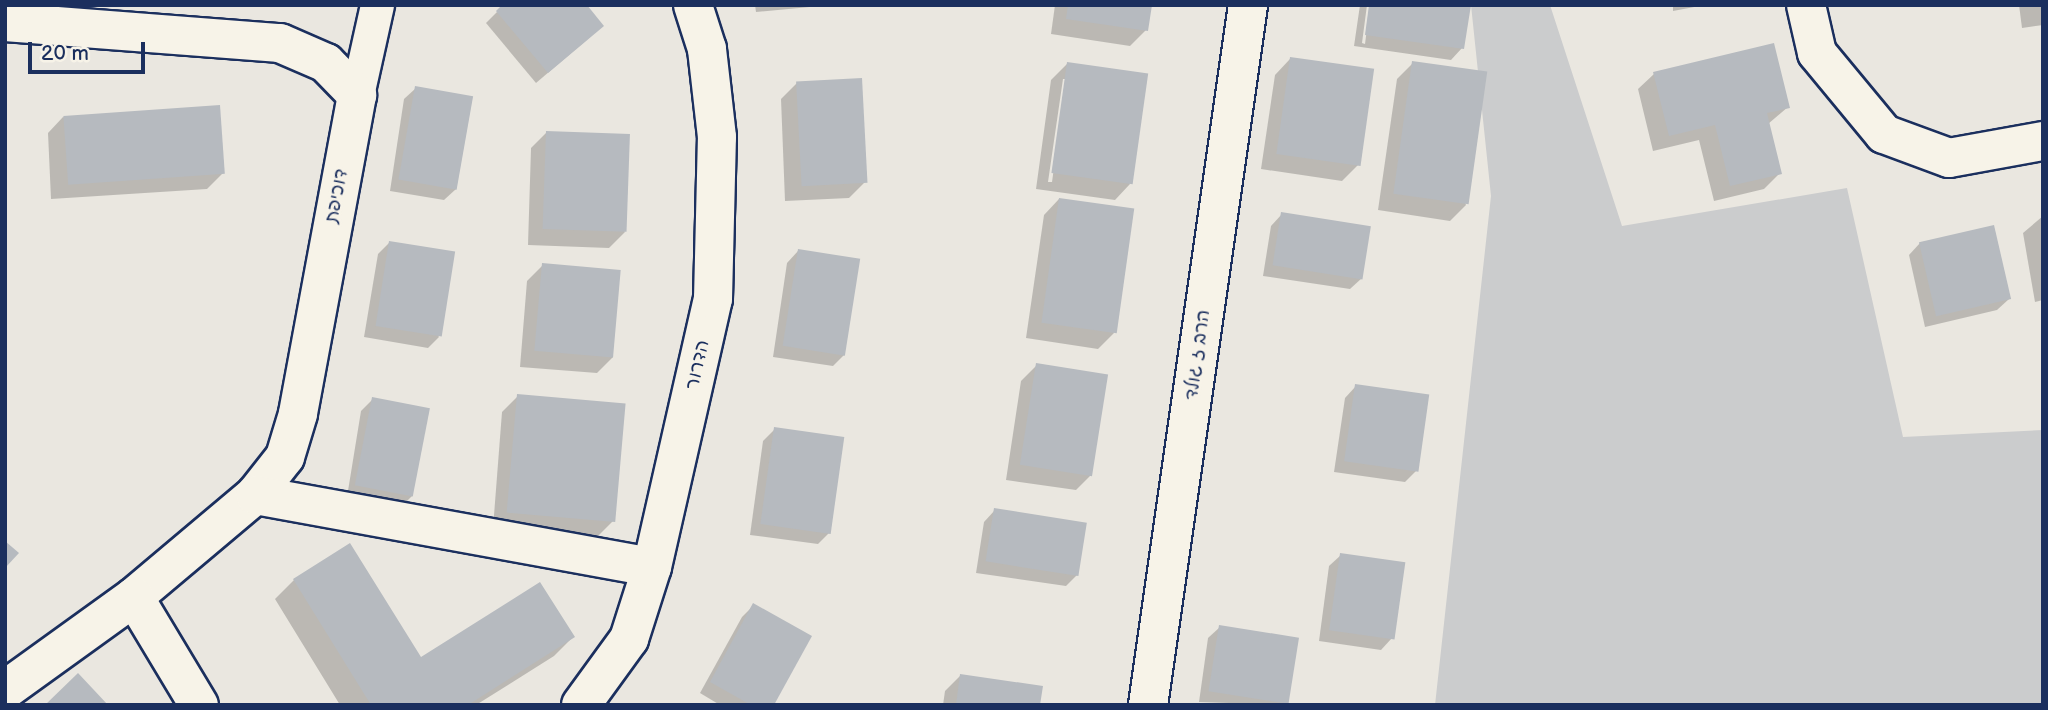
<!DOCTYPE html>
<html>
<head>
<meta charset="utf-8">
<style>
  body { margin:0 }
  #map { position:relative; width:2048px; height:710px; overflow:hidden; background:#eae7e0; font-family:"Balsamiq Sans","Playpen Sans Hebrew",sans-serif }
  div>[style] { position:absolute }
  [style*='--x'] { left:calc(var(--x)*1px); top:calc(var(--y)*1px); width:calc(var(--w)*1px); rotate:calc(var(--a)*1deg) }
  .green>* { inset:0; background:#cbcccd }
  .shadow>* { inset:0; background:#0003 }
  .building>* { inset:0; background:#b6babf; transform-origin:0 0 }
  .roads { filter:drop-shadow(2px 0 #1b2f5e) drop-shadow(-2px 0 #1b2f5e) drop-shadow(0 2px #1b2f5e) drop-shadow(0 -2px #1b2f5e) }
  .pedestrian>* { height:33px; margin:-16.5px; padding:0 16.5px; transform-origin:16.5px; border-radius:16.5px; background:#f7f3e8 }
  .minor>* { height:38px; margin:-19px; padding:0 19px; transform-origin:19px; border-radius:19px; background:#f7f3e8 }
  span { translate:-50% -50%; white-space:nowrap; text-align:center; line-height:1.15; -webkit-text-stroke:5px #f7f3e8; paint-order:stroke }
  .street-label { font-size:19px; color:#1b2f5e }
  .frame { position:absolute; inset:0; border:7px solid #1b2f5e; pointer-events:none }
  .scale { position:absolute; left:28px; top:42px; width:117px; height:32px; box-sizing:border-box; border:4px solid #1b2f5e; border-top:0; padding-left:9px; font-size:21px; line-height:24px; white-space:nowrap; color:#1b2f5e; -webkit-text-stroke:5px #f7f3e8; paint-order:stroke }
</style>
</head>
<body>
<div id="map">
  <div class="green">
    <div style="clip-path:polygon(1471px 5px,1550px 5px,1622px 226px,1847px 188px,1903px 437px,2043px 430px,2043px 705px,1435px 705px,1491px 196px)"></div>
  </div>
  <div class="shadow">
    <div style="clip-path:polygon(755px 5px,831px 5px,756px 12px)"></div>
    <div style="clip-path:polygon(1055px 5px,1150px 5px,1146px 30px,1130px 46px,1051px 34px)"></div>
    <div style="clip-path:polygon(1360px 5px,1367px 5px,1362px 43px,1365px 44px,1370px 5px,1462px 48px,1451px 60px,1354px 46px)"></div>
    <div style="clip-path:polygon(1673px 5px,1705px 5px,1673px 11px)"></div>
    <div style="clip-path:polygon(2019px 5px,2043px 5px,2043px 25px,2022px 28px)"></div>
    <div style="clip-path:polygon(497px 12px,590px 37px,536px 83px,486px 23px)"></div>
    <div style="clip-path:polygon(1290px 59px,1358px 165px,1342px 181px,1261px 169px,1275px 75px)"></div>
    <div style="clip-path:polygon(1413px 63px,1466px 205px,1450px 221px,1378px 210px,1397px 79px)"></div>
    <div style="clip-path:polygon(evenodd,1067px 64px,1130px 184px,1115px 200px,1036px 189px,1051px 80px,1067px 64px,1063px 79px,1066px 79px,1052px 182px,1048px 182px,1063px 79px)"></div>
    <div style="clip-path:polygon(1654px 74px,1788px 107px,1768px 124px,1780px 173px,1764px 189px,1714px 201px,1699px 140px,1653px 151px,1638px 89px)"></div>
    <div style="clip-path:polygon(797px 83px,865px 182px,849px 198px,785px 201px,781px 99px)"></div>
    <div style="clip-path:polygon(416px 88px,456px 189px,444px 200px,390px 191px,404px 99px)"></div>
    <div style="clip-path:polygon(63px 117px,223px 173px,207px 189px,51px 199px,48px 133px)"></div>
    <div style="clip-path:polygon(547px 132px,625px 232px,609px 248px,528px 245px,531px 148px)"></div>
    <div style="clip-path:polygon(1059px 199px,1114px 333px,1098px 349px,1026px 338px,1044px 215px)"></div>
    <div style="clip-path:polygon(1282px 214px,1362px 278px,1350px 289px,1263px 276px,1271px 226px)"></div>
    <div style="clip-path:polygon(2043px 216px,2043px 300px,2035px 302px,2023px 233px)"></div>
    <div style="clip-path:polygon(389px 243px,439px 337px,428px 348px,364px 337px,378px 254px)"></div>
    <div style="clip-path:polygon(1920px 243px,2009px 299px,1997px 310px,1925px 327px,1909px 255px)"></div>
    <div style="clip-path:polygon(798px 251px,845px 354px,833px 366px,773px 357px,787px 263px)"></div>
    <div style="clip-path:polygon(543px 265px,613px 357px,597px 373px,520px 367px,527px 281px)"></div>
    <div style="clip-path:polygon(1037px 365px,1092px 474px,1076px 490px,1006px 480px,1021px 381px)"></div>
    <div style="clip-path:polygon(1356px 386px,1416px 471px,1405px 482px,1334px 472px,1345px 398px)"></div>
    <div style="clip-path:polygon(518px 396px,614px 520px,598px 536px,493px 528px,502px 412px)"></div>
    <div style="clip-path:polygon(373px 399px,413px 495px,402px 506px,347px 497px,361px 411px)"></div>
    <div style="clip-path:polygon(775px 429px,829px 533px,818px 544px,750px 535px,763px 441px)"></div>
    <div style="clip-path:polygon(995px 510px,1077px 575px,1066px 586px,976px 573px,984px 522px)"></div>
    <div style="clip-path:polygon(1341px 555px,1392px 638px,1381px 650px,1319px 641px,1329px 566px)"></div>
    <div style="clip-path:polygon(294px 580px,421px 660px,573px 637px,554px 656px,476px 705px,340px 705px,275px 599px)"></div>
    <div style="clip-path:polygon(754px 605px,772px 705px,720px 705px,700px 693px,742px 617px)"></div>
    <div style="clip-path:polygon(1220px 627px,1288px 702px,1286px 705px,1199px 702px,1208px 638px)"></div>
    <div style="clip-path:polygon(961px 675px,1038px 705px,943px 705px,945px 691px)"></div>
  </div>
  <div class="building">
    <div style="clip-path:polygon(502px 5px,587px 5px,604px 26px,548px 73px,496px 11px)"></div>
    <div style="clip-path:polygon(1068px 5px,1152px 5px,1148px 31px,1066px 19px)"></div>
    <div style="clip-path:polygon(1369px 5px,1471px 5px,1464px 49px,1365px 35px)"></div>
    <div style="clip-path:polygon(1774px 43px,1790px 108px,1767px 113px,1782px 174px,1730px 186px,1715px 125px,1669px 136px,1653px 72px)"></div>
    <div style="left:1290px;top:57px;width:85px;height:98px;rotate:8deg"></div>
    <div style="left:1412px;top:61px;width:76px;height:134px;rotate:8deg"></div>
    <div style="left:1067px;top:62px;width:82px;height:112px;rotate:8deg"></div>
    <div style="left:862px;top:78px;width:105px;height:66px;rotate:87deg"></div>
    <div style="left:415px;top:86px;width:59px;height:95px;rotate:10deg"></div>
    <div style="left:220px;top:105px;width:69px;height:157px;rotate:86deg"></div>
    <div style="left:546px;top:131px;width:84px;height:98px;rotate:2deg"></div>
    <div style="left:1059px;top:198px;width:76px;height:126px;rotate:8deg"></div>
    <div style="left:1281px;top:212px;width:91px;height:54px;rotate:9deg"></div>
    <div style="left:1994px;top:225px;width:76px;height:77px;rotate:77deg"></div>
    <div style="left:389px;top:241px;width:67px;height:86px;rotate:9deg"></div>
    <div style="left:798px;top:249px;width:63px;height:98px;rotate:9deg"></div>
    <div style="left:542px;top:263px;width:79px;height:88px;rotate:5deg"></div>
    <div style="left:1036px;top:363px;width:73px;height:103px;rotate:9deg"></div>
    <div style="left:1355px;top:384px;width:75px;height:78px;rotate:8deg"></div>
    <div style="left:517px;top:394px;width:109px;height:119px;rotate:5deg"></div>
    <div style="left:372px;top:397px;width:59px;height:90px;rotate:11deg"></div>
    <div style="left:774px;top:427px;width:71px;height:98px;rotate:8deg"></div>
    <div style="left:994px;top:508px;width:94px;height:54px;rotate:9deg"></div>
    <div style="clip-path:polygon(5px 541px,19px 553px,5px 568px)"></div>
    <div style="clip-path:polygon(350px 543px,421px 657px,540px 582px,575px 637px,468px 705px,371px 705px,293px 579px)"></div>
    <div style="left:1340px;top:553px;width:66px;height:78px;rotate:8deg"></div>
    <div style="clip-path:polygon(753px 603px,812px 636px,774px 705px,751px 705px,710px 682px)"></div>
    <div style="left:1219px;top:625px;width:81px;height:67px;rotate:9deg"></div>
    <div style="clip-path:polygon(78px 673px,108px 705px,45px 705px)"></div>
    <div style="clip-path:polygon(960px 674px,1043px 686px,1040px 705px,956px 705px)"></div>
  </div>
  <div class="roads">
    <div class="pedestrian">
      <div style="--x:357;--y:95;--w:92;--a:-77.5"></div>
    </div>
    <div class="minor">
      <div style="--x:1806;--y:5;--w:49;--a:77.1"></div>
      <div style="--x:1817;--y:53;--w:105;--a:50.4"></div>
      <div style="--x:1884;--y:134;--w:69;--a:20.3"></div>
      <div style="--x:1949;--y:158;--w:96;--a:-10.3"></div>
      <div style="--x:5;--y:22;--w:276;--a:4.4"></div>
      <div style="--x:280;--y:43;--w:50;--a:23.5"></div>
      <div style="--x:326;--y:63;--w:45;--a:45.9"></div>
      <div style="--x:357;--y:95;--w:324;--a:100.5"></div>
      <div style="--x:298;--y:414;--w:45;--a:106.8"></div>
      <div style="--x:285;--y:457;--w:48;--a:128.3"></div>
      <div style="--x:255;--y:495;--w:158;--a:139.9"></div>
      <div style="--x:134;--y:597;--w:159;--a:144.2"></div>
      <div style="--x:255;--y:495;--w:403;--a:10.3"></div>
      <div style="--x:134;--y:597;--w:126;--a:59"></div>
      <div style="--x:581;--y:705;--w:82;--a:-54"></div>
      <div style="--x:629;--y:639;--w:76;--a:-72.3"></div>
      <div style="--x:652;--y:567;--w:275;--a:-77.2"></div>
      <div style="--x:713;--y:299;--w:162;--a:-88.6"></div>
      <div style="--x:717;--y:137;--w:89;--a:-96.5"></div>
      <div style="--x:707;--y:49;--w:46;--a:-107.7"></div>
      <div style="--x:1148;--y:705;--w:707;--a:-81.87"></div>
    </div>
  </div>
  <div class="street-label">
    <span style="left:337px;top:196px;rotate:-79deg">דוכיפת</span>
    <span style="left:1198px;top:355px;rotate:-82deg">הרב ז גולד</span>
    <span style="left:698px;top:365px;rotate:-77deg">הדרור</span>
  </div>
  <div class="frame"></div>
  <div class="scale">20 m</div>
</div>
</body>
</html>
